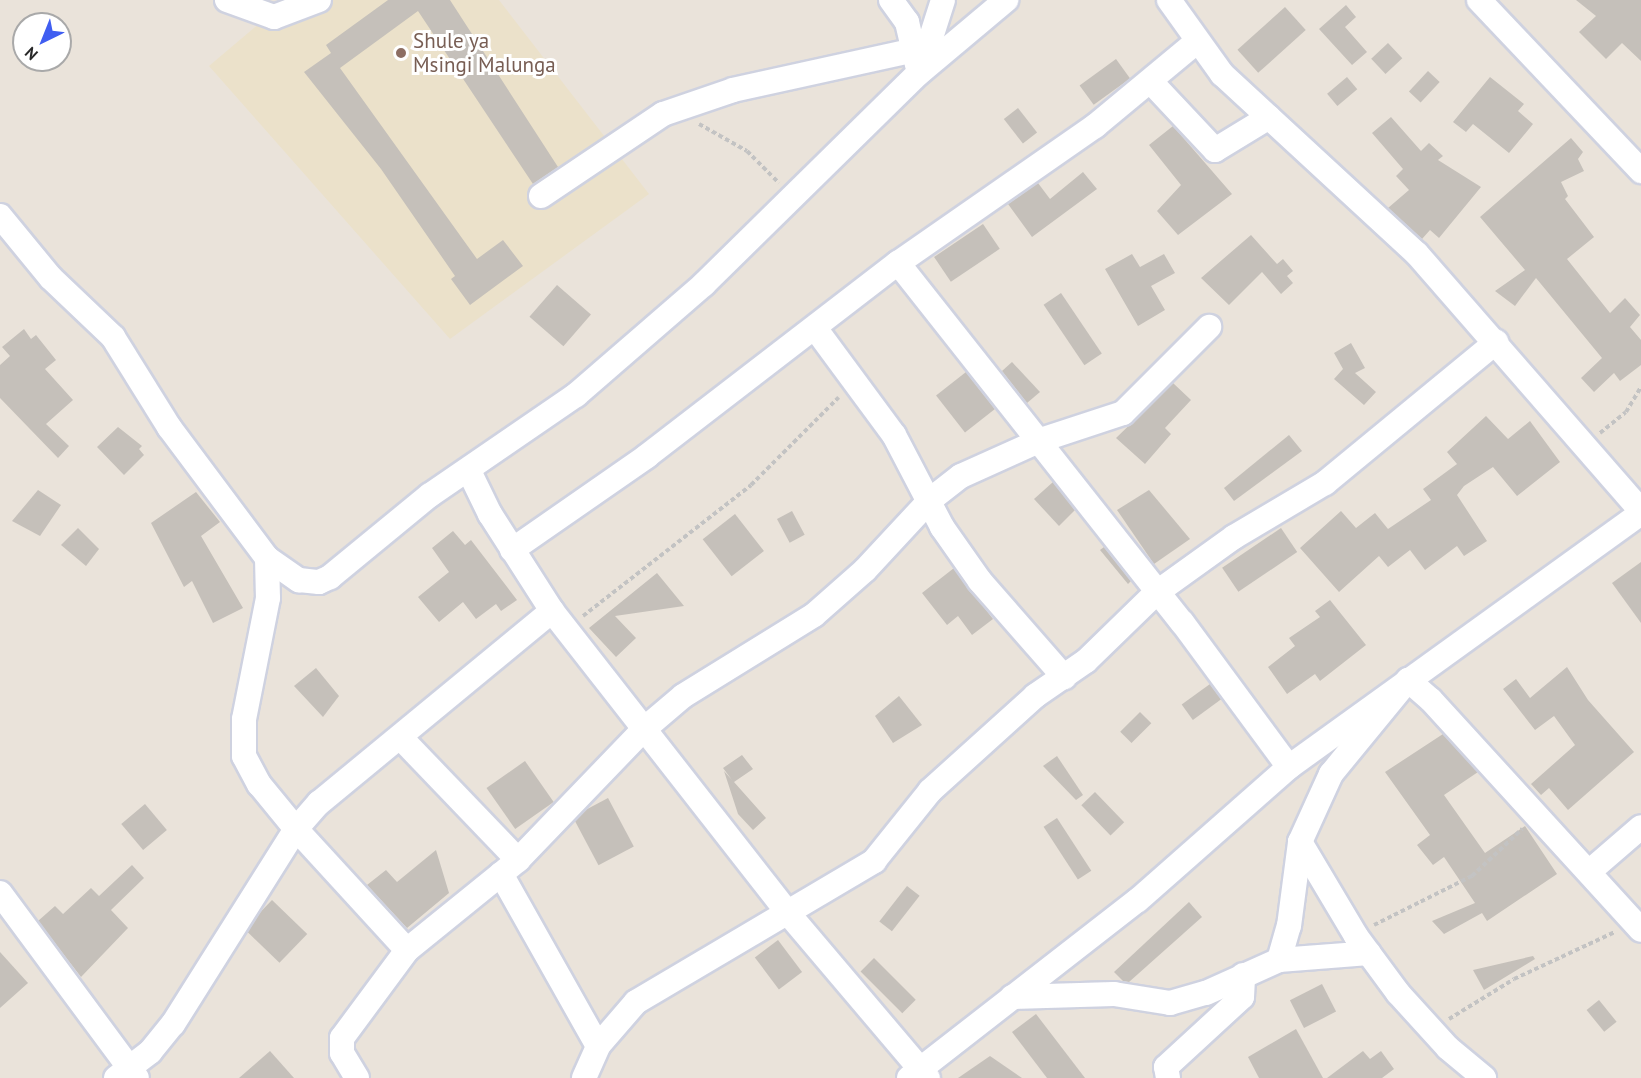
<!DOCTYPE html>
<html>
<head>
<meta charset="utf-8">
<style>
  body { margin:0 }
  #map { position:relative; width:1641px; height:1078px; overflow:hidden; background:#eae3da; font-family:"PT Sans",sans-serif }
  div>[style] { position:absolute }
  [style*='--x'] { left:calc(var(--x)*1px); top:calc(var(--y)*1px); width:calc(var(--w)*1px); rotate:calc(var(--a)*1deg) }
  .education>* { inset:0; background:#ebe1ca }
  .building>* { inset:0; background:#c5c0ba; transform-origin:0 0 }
  .path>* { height:4px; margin-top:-2px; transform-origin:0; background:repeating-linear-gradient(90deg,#c3c3c3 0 4.5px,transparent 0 7.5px) }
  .roads { filter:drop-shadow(2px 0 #cfd2e0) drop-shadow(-2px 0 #cfd2e0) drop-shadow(0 2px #cfd2e0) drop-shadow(0 -2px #cfd2e0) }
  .minor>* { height:24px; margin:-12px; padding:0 12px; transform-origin:12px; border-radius:12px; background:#fff }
  .dots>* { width:16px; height:16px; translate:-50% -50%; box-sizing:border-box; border:3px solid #fff; border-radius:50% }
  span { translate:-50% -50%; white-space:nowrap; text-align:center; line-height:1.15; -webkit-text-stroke:6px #fff; paint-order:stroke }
  .education-label { font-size:21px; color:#785e54 }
  .left { translate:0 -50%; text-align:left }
  .north { position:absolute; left:12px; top:12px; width:60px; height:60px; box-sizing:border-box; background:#fff; border:2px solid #a9a9a9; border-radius:50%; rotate:223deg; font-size:16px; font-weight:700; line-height:24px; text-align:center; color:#282828 }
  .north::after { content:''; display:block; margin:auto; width:21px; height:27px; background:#405ef1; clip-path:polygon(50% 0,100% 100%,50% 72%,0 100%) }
</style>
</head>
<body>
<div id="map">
  <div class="education">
    <div style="clip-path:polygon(287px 0,499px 0,649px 194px,450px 339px,209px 66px)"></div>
  </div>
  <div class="building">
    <div style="clip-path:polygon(388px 0,450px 0,558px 167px,533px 184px,418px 11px,340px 68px,477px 259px,503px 240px,523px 266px,470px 305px,451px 279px,455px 276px,381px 169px,304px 72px,331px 53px,326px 45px)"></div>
    <div style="clip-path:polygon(1576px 0,1641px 0,1641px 61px,1622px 43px,1606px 59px,1579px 32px,1596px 16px)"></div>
    <div style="clip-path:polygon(1346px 5px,1356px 17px,1345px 27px,1367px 52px,1352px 65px,1319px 29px)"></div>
    <div style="left:1285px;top:7px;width:31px;height:64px;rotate:48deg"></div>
    <div style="left:1388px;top:43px;width:21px;height:23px;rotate:47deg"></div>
    <div style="left:1116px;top:59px;width:24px;height:45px;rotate:54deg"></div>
    <div style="left:1428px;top:71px;width:16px;height:28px;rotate:43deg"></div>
    <div style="left:1347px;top:77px;width:16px;height:26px;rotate:50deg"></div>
    <div style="clip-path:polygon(1490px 77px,1524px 104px,1518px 111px,1533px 124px,1509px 153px,1473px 124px,1466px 132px,1453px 122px)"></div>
    <div style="left:1018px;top:108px;width:31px;height:18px;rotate:52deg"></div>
    <div style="clip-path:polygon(1391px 117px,1421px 151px,1429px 143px,1443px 156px,1438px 160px,1481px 187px,1439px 238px,1430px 230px,1422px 239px,1388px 208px,1409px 190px,1396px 176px,1403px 169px,1372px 133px)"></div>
    <div style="clip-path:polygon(1173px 126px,1232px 194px,1178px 235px,1157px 211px,1181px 185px,1149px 145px)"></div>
    <div style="clip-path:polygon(1571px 138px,1583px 152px,1578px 159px,1584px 171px,1561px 182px,1568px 196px,1565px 199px,1594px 237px,1567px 259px,1610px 313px,1625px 298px,1640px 315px,1630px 327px,1641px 340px,1641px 365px,1620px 381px,1614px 373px,1594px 392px,1581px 378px,1602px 358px,1536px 278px,1515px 306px,1495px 291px,1525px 270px,1480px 217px)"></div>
    <div style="clip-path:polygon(1083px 172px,1097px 189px,1032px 237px,1008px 204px,1038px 183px,1050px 199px)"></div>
    <div style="left:983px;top:224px;width:30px;height:59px;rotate:56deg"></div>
    <div style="clip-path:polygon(1251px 235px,1277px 264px,1283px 259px,1293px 271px,1287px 276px,1293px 283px,1281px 294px,1262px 272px,1229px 305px,1201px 278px)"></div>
    <div style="clip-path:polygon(1132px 254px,1140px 267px,1164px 254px,1175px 273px,1151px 286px,1165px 310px,1138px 326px,1105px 269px)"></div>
    <div style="left:557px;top:285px;width:45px;height:42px;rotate:41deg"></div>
    <div style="left:1061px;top:293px;width:73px;height:21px;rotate:56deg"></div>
    <div style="clip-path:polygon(24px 329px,31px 339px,36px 335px,56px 360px,45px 369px,73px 400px,46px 424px,69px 446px,58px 458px,0 398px,0 365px,10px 356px,2px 347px)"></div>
    <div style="clip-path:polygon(1351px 343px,1365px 368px,1355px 373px,1376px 392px,1364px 405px,1334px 379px,1343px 369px,1334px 353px)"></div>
    <div style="clip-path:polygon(1012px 362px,1040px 392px,1027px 403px,1002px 371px)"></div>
    <div style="left:966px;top:372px;width:47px;height:38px;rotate:52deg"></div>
    <div style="clip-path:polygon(1173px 383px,1191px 400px,1165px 428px,1171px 434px,1145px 464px,1116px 438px)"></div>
    <div style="clip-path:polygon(1486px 416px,1508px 439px,1530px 421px,1560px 462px,1517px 496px,1493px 467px,1464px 486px,1457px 495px,1487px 541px,1464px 556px,1457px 546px,1425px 570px,1410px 550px,1388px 567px,1379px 556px,1339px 592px,1300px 548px,1341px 511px,1356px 528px,1375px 513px,1388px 529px,1431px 500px,1423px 489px,1457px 464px,1447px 452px)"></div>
    <div style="clip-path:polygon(118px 427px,142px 446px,139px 449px,144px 455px,124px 475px,97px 447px)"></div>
    <div style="clip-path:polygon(1289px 435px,1302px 451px,1234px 501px,1224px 488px)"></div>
    <div style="clip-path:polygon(1053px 482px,1075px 510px,1059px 526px,1034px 499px)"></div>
    <div style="clip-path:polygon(38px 490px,61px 505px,40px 536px,12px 521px)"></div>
    <div style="clip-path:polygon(1149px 490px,1190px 539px,1154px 564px,1117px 510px)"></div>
    <div style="clip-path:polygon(196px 492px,220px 522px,201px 536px,243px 608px,213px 623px,192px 581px,184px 587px,151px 523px)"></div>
    <div style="left:792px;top:511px;width:27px;height:17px;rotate:62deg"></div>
    <div style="left:735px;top:514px;width:47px;height:41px;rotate:52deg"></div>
    <div style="clip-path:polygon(78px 528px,99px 549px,86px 566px,61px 545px)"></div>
    <div style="left:1281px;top:528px;width:29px;height:71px;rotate:56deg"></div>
    <div style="clip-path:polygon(453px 531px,465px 545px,471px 540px,517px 600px,501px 611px,496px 604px,476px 619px,463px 602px,439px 622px,418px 597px,449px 572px,432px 548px)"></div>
    <div style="clip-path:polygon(1104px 547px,1131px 581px,1128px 584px,1100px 550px)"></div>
    <div style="clip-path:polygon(1641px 562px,1641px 623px,1612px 583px)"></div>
    <div style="clip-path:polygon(954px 568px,993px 619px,972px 635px,958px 616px,947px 625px,922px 593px)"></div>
    <div style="clip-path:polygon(657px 573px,684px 606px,615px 616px,636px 638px,616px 657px,589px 628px)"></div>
    <div style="clip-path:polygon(1330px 600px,1366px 645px,1320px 681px,1315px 674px,1287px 694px,1268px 667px,1295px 646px,1289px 638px,1320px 617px,1315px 611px)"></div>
    <div style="clip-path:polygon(1567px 667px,1588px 700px,1634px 752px,1568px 810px,1549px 788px,1541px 795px,1531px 784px,1575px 745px,1554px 716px,1535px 730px,1503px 689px,1516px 679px,1530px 698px)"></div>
    <div style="clip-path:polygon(316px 668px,339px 696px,323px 717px,294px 686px)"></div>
    <div style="left:1210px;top:684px;width:19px;height:35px;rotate:54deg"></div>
    <div style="clip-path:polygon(899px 696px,922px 725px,893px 743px,875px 716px)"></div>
    <div style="left:1140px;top:712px;width:16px;height:28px;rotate:45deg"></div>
    <div style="clip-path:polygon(1443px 734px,1478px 772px,1444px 795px,1485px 853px,1525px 826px,1557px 874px,1487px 921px,1482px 913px,1444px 934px,1432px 921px,1475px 903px,1444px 857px,1433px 865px,1417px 845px,1430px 835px,1385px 772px)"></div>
    <div style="clip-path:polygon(742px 755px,753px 769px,734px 782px,766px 818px,753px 830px,738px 814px,724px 771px,732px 780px,723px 768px)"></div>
    <div style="clip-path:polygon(1057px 756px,1083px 795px,1076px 800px,1043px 766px)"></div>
    <div style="left:525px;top:761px;width:50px;height:47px;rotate:55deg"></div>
    <div style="left:1095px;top:792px;width:42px;height:19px;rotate:46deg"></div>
    <div style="left:608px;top:798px;width:55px;height:40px;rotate:62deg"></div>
    <div style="left:145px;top:804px;width:34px;height:31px;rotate:50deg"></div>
    <div style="left:1057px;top:818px;width:63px;height:16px;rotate:57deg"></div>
    <div style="clip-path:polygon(436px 850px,449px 893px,407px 928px,367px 885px,386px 870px,397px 882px)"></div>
    <div style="clip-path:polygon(132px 865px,144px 878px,111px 910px,128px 928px,81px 977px,38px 921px,55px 906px,63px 914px,91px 888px,99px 896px)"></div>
    <div style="left:907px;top:886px;width:16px;height:45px;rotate:38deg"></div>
    <div style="left:272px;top:900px;width:49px;height:40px;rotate:44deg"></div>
    <div style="clip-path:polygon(1189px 902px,1202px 917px,1129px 982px,1123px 981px,1114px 972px)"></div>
    <div style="left:778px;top:940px;width:40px;height:29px;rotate:53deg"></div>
    <div style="clip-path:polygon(0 952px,28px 983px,0 1008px)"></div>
    <div style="clip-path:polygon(1533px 956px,1535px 959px,1484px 990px,1473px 970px)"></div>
    <div style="left:874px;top:958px;width:59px;height:19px;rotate:45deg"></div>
    <div style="left:1322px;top:984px;width:31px;height:36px;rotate:63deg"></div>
    <div style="left:1599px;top:1000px;width:28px;height:16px;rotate:51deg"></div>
    <div style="clip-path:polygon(1036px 1014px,1085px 1078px,1047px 1078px,1012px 1032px)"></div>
    <div style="clip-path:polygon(1296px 1029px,1323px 1078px,1259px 1078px,1248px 1057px)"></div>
    <div style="clip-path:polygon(270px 1051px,294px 1078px,239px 1078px)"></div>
    <div style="clip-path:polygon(1363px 1051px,1370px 1059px,1381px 1051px,1394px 1069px,1382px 1078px,1327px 1078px)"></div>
    <div style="clip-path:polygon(990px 1056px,1022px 1078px,958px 1078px)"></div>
  </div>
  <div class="path">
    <div style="--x:699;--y:124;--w:55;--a:29.4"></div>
    <div style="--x:747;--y:151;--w:45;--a:45"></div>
    <div style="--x:1600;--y:433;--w:33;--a:-39"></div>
    <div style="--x:1626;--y:412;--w:29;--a:-59"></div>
    <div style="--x:583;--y:616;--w:213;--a:-37.9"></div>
    <div style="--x:751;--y:485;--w:124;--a:-45"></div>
    <div style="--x:1374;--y:925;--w:110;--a:-26.6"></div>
    <div style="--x:1472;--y:876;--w:69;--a:-43.2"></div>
    <div style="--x:1449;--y:1019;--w:76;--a:-31.6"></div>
    <div style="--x:1514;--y:979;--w:111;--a:-25"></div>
  </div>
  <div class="roads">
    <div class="minor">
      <div style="--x:227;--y:0;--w:50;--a:19.9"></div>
      <div style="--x:274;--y:17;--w:48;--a:-20.7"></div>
      <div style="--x:891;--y:0;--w:27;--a:54"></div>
      <div style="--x:907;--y:22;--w:44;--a:76.9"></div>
      <div style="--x:1169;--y:0;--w:91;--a:54.4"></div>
      <div style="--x:1222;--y:74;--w:265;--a:42.7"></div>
      <div style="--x:1417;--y:254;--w:341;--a:48.9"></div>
      <div style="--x:1479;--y:0;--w:236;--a:46.5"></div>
      <div style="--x:921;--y:69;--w:72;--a:-72.3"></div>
      <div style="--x:1152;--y:83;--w:92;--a:46.8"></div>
      <div style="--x:1215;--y:150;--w:63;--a:-31.4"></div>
      <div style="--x:541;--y:196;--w:147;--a:-33.9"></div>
      <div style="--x:663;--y:114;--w:74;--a:-18.9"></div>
      <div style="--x:733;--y:90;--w:186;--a:-12.4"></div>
      <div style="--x:0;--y:216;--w:80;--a:50.6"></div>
      <div style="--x:51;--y:278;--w:86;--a:43.6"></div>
      <div style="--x:113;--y:337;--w:106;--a:58.1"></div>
      <div style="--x:169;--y:427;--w:164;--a:53.2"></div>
      <div style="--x:267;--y:558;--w:40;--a:88.6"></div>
      <div style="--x:268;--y:598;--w:123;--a:101.2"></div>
      <div style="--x:244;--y:719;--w:37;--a:90"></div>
      <div style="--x:244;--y:756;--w:32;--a:62"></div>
      <div style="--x:259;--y:784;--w:58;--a:50.6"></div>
      <div style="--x:296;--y:829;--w:164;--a:47.5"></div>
      <div style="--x:898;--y:263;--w:458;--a:51.7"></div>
      <div style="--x:1182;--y:622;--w:180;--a:53.6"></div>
      <div style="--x:815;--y:328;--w:133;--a:53.6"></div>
      <div style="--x:894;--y:435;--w:104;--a:62.4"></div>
      <div style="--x:942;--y:527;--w:66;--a:54.9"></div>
      <div style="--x:980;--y:581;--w:128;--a:48.8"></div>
      <div style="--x:469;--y:471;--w:48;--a:64"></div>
      <div style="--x:490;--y:514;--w:115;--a:57.4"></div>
      <div style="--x:552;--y:611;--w:382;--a:52"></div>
      <div style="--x:787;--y:912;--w:218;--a:49.7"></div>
      <div style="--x:512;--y:550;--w:165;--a:-34.8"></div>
      <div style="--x:647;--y:456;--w:317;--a:-37.6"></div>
      <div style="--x:898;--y:263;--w:240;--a:-34.8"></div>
      <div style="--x:1095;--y:126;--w:131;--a:-39.7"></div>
      <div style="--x:267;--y:558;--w:39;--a:35"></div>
      <div style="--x:299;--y:580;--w:20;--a:6"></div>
      <div style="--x:319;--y:582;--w:12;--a:-24"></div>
      <div style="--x:330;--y:577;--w:129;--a:-39.4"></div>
      <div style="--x:430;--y:495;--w:177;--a:-34.4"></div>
      <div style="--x:576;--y:395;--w:169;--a:-40.9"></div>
      <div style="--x:704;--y:284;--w:301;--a:-44.5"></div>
      <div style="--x:919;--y:73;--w:114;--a:-40"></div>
      <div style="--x:401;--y:738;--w:169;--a:46.2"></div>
      <div style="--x:1300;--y:842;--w:109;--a:59.2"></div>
      <div style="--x:1356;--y:936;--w:71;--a:53.6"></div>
      <div style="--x:1398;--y:993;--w:74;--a:47.7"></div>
      <div style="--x:1448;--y:1048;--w:47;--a:39.8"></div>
      <div style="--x:1590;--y:871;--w:67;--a:-40.8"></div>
      <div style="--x:501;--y:874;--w:197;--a:60.6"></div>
      <div style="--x:0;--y:893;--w:230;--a:53.5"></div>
      <div style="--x:1279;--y:960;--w:35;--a:-74"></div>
      <div style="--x:1289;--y:926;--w:85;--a:-82.5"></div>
      <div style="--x:1300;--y:842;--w:75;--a:-65.5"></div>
      <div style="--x:1331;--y:774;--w:122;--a:-50.7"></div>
      <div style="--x:1408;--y:680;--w:30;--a:41"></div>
      <div style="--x:1431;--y:700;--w:311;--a:47.6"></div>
      <div style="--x:1012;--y:997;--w:102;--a:-1.7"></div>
      <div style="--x:1114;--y:994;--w:57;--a:9.1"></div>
      <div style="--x:1170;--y:1003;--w:37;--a:-16"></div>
      <div style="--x:1206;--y:993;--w:80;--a:-24.3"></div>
      <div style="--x:1279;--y:960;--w:90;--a:-4.4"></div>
      <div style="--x:116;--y:1078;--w:43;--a:-37.4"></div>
      <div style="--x:150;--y:1052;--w:36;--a:-51"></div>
      <div style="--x:173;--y:1024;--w:231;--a:-57.8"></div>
      <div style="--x:296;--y:829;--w:35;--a:-49"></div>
      <div style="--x:319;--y:803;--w:302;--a:-39.5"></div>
      <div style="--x:357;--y:1078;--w:29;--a:-121"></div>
      <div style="--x:342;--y:1053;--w:15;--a:-90"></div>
      <div style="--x:342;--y:1038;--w:109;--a:-53.5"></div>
      <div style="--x:407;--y:950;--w:143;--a:-39"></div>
      <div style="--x:518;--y:860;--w:180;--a:-46.1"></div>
      <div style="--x:643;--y:730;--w:52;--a:-40.4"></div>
      <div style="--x:683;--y:696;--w:154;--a:-31.7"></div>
      <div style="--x:814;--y:615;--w:68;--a:-41.4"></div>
      <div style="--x:865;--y:570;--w:96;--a:-47.1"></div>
      <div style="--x:930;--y:500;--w:39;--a:-38"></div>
      <div style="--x:961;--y:476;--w:88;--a:-24.2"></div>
      <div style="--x:1041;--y:440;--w:86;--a:-18.2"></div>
      <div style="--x:1123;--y:413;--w:122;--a:-45"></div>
      <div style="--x:584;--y:1078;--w:35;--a:-66"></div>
      <div style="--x:598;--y:1046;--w:58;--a:-49.2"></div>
      <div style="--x:636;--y:1002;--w:277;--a:-30.6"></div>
      <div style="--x:874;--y:861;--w:90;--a:-51.3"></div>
      <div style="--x:930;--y:791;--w:142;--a:-42.1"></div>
      <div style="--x:1035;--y:696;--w:62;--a:-34.5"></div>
      <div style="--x:1086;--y:661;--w:98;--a:-44.2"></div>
      <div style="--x:1156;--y:593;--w:96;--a:-35.7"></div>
      <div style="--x:1234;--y:537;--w:106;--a:-30.7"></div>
      <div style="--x:1325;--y:483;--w:222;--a:-39.5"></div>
      <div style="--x:909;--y:1078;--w:290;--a:-37.9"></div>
      <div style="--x:1138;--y:900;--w:201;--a:-41.4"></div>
      <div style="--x:1289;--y:767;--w:434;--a:-35.8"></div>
      <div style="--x:1168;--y:1078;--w:11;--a:-100"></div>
      <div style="--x:1166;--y:1067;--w:103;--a:-42.6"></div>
      <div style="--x:1242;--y:997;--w:22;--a:-87"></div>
    </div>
  </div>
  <div class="dots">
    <div style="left:401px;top:53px;background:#8d6e63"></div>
  </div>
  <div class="education-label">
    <span class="left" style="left:413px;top:53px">Shule ya<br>Msingi Malunga</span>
  </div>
  <div class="north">N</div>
</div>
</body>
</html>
